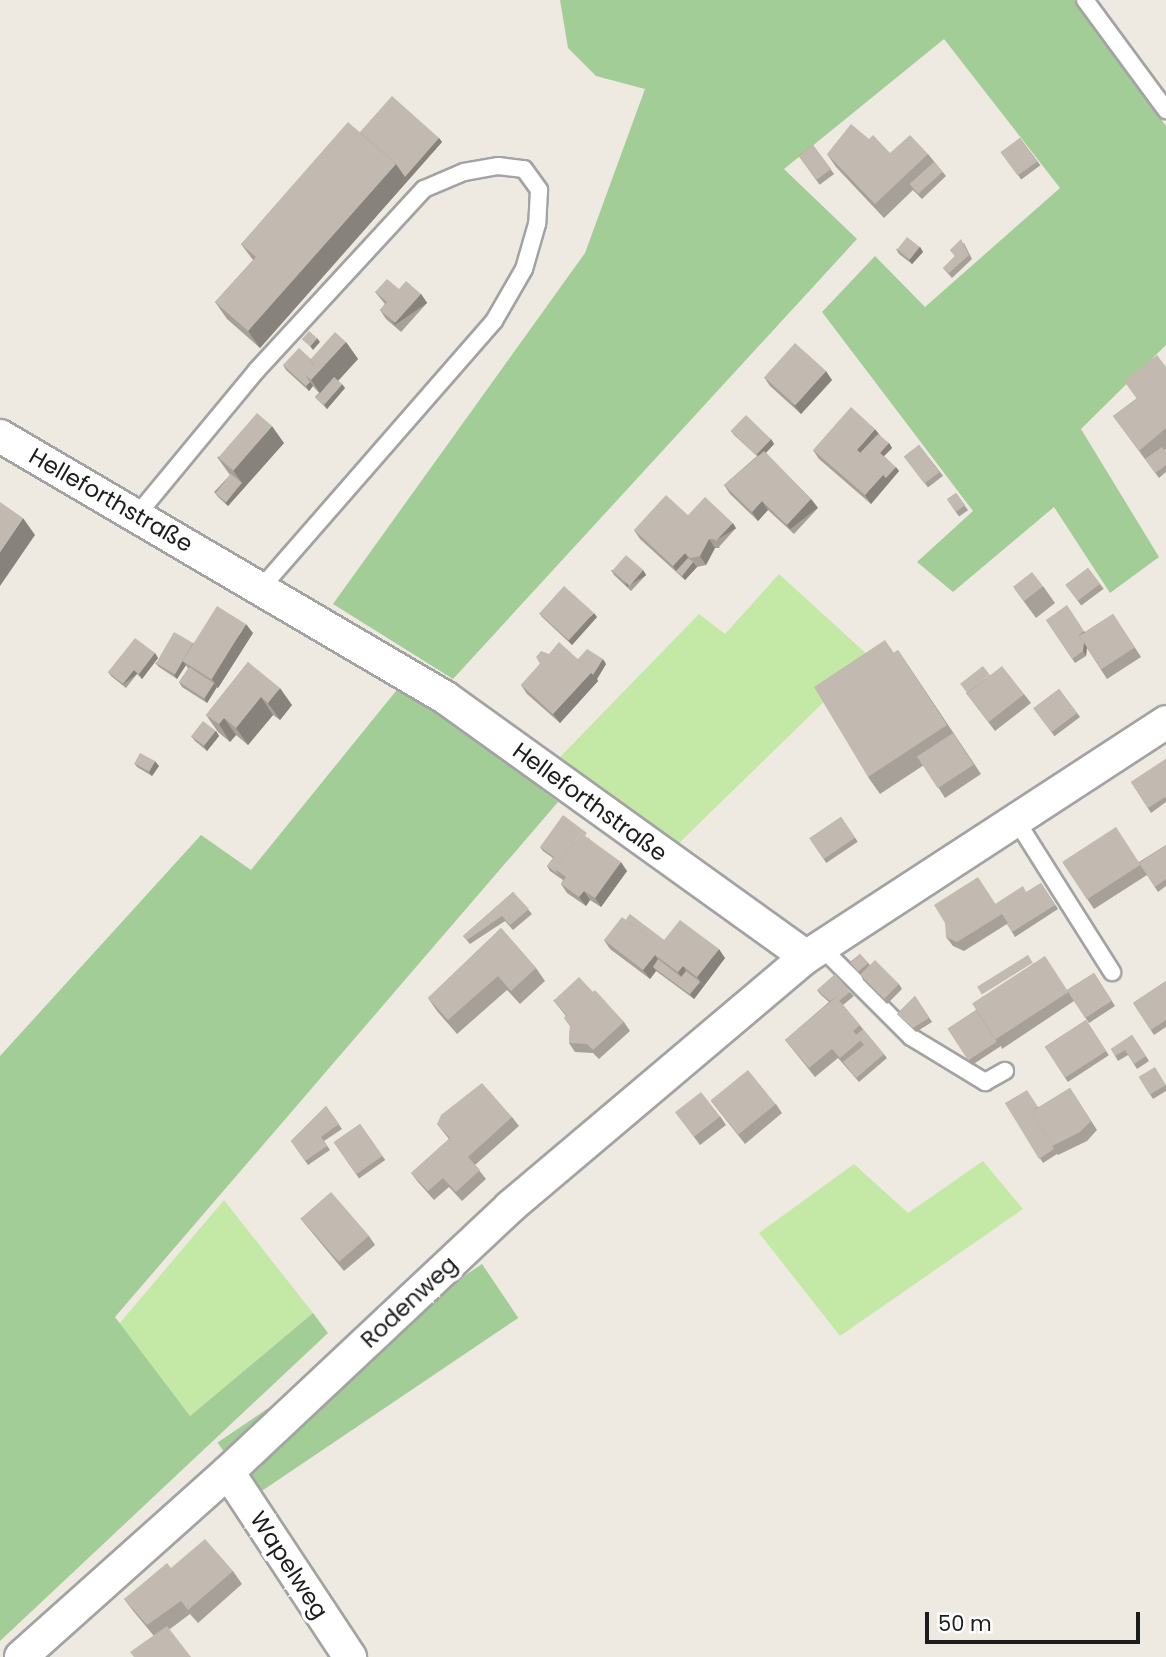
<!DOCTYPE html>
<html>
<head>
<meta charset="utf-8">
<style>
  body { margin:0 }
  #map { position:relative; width:1166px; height:1657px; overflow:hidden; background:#eeeae2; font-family:Poppins,sans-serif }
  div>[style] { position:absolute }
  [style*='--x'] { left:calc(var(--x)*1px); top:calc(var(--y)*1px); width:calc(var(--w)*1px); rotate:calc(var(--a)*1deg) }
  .grass>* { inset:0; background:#c4e9a6 }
  .forest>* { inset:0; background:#a3cd96; transform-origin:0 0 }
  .roads { filter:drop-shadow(2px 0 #a3a3a3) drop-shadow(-2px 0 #a3a3a3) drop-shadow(0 2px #a3a3a3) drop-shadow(0 -2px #a3a3a3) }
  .lane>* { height:16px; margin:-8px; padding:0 8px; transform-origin:8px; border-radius:8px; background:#fff }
  .street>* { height:32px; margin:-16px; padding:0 16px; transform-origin:16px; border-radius:16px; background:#fff }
  .wall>* { inset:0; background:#a7a098; transform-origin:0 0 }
  .shaded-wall>* { inset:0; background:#88827c; transform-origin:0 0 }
  .building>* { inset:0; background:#c2bab1; transform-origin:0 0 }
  span { translate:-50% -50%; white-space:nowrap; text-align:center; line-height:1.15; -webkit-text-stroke:7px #fff; paint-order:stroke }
  .street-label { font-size:23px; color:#1c1c1c }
  .scale { position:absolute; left:925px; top:1612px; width:215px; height:32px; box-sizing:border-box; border:4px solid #1c1c1c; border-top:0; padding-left:9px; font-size:21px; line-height:24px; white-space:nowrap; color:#1c1c1c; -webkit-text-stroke:5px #fff; paint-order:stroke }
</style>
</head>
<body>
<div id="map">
  <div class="grass">
    <div style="clip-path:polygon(779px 574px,870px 657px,676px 846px,560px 757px,699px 614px,725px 634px)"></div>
    <div style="clip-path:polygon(983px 1161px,1023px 1209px,840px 1336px,759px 1233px,854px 1164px,908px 1213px)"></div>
    <div style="clip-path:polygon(224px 1200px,313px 1313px,190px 1416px,119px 1324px)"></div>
  </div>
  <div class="forest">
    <div style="clip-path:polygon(560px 0,1074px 0,1166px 126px,1166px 345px,1081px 429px,1159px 557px,1110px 593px,1054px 507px,953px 592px,917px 562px,973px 511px,822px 312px,875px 256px,925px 307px,1060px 188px,944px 39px,784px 169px,857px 239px,453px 679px,333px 604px,585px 253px,645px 89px,596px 76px,568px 48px)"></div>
    <div style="clip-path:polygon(400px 686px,439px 711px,558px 802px,115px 1317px,190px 1416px,313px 1313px,328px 1333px,0 1641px,0 1056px,201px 835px,251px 870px)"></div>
    <div style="left:482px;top:1264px;width:65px;height:319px;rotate:56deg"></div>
  </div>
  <div class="roads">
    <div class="lane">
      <div style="--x:1085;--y:0;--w:137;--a:53.6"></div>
      <div style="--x:137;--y:515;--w:187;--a:-50.4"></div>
      <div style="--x:256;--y:371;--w:248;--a:-47.3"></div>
      <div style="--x:424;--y:189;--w:43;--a:-23"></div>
      <div style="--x:464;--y:172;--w:35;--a:-10"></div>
      <div style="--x:498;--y:166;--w:26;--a:7"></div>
      <div style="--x:524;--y:169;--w:26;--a:54"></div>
      <div style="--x:539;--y:190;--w:34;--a:93"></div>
      <div style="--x:537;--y:224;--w:47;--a:106.1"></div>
      <div style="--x:524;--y:269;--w:60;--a:120"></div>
      <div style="--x:494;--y:321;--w:353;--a:131.1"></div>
      <div style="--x:1016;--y:820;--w:180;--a:57.7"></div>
      <div style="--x:821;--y:947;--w:127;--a:45"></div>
      <div style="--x:911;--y:1037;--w:87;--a:31.3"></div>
      <div style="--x:985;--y:1082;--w:23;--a:-29"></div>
    </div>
    <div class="street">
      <div style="--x:0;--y:436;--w:517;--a:30.43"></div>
      <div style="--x:446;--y:698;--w:443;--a:35.7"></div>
      <div style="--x:228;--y:1472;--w:222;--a:56.6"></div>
      <div style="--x:21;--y:1657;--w:278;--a:-41.8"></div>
      <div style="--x:228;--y:1472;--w:387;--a:-43.2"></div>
      <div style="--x:510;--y:1207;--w:387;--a:-40.2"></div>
      <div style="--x:806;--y:957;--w:430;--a:-33.1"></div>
    </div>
  </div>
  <div class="wall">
    <div style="clip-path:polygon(360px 132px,439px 138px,442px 142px,260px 348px,227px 319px,215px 302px,253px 260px,241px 244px)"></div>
    <div style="left:1020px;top:138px;width:34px;height:24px;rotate:53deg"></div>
    <div style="clip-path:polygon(869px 139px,890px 153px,928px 154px,946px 176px,922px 199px,913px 190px,884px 218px,836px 167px,827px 154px)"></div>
    <div style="left:813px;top:145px;width:36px;height:18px;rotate:54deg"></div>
    <div style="clip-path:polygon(964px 243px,972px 259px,952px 278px,943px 268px,955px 256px,950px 250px)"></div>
    <div style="clip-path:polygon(920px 247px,923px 252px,912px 264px,899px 254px,896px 249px)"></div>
    <div style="clip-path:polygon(399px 289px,421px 294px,427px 303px,401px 332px,386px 319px,380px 310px,385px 304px,375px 292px)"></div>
    <div style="clip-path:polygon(346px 342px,358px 359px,338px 381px,345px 388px,327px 409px,315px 397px,319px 393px,313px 386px,309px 391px,286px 370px,283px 365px,311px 359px)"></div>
    <div style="clip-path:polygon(1166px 367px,1166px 449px,1165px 450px,1166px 452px,1166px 472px,1159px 478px,1113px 416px,1136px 399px)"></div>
    <div style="clip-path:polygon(764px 377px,832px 380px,801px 414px,770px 386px)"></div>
    <div style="clip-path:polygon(731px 431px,771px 439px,774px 444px,766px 453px,811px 499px,818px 508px,794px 534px,768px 510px,758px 521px,730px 494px,724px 485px,757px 456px,734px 435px)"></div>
    <div style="clip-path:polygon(284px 443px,228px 506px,218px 497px,214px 492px,230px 475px,217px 457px)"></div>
    <div style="clip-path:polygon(889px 443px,892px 448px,884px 456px,899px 471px,871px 504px,819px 459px,813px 450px)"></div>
    <div style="left:919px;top:445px;width:39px;height:19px;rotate:52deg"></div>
    <div style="left:956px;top:493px;width:21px;height:11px;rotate:55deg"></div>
    <div style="clip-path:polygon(688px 515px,736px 528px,719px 547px,720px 548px,715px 548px,706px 565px,697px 567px,685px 580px,640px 539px,634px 530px)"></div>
    <div style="left:1088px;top:568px;width:26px;height:28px;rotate:53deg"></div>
    <div style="clip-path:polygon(611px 570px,643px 570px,646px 575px,631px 591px,614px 575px)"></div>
    <div style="clip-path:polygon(1043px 586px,1055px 603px,1036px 618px,1014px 588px)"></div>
    <div style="clip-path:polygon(539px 613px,597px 617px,572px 645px,542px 617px)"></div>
    <div style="clip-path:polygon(1113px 614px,1141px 657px,1107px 679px,1087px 648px,1086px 656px,1075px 663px,1046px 620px,1085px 632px)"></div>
    <div style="clip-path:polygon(253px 633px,218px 688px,217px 687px,207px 703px,182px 687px,179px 682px,188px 669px,186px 665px,177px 679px,159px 667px,155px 663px,193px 643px)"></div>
    <div style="clip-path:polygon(898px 650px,981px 774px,945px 798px,924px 765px,880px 794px,868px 777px,894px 653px)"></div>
    <div style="clip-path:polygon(155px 653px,158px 658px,142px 679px,137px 674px,126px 688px,111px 676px,108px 672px)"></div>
    <div style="clip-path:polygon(549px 654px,606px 664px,597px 679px,598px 681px,560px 723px,527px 694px,521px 685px)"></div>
    <div style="clip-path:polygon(248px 662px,292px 705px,280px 720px,273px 715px,248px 745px,236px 735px,230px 742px,218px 732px,206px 715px)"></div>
    <div style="clip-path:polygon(990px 675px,1024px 694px,1031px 703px,995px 731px,966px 693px)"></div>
    <div style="left:1059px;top:689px;width:35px;height:32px;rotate:53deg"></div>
    <div style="clip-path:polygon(216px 731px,219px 736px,207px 751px,195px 741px,191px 736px)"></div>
    <div style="clip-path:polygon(1166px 759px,1166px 802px,1151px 813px,1131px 782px)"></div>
    <div style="clip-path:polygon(134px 763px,159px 766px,152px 776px,137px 767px)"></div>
    <div style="left:841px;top:817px;width:30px;height:38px;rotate:56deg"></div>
    <div style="clip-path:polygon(590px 838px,589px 839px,627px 871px,601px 907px,590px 900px,586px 906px,567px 893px,561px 884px,563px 880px,550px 871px,547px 866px,553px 858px,543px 851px,540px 847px)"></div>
    <div style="clip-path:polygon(1166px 845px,1166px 886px,1158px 892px,1147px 875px,1094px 909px,1063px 863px,1139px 862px)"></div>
    <div style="clip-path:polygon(1041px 883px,1058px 909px,1015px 937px,1007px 924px,964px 951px,953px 946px,946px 937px,996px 904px,1027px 892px)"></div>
    <div style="clip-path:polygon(513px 892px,532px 914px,513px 930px,505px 921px,470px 944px,463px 936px)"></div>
    <div style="clip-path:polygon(626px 920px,664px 940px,725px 958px,694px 999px,656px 971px,650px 979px,610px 949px,604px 940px)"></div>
    <div style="clip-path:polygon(501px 928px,536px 968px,545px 981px,520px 1004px,507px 990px,457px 1034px,437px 1011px,428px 998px)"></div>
    <div style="clip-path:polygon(860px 954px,870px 965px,899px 984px,902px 989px,887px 1004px,863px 980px,861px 975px,850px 962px)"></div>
    <div style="clip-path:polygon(1034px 963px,1067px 990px,1094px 973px,1115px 1006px,1089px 1023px,1074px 1001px,1002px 1049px,1001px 1046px,972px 1065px,948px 1029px,976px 1010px)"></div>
    <div style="clip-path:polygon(1166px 981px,1166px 1027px,1154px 1035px,1133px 1003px)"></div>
    <div style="clip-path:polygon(817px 990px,850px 992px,854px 996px,843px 1005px,887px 1058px,859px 1082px,838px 1058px,815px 1077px,785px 1040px,829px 1002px,820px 994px)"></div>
    <div style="clip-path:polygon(593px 992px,624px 1022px,630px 1031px,599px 1059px,593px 1053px,575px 1052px,569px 1043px,570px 1026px,564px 1018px,566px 1016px,553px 1000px)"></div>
    <div style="clip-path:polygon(915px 996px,932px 1022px,916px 1032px,901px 1018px,897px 1014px)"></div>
    <div style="left:1086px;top:1020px;width:42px;height:49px;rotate:57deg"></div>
    <div style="clip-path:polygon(1132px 1035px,1149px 1061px,1137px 1069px,1128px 1055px,1118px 1061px,1111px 1049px)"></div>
    <div style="clip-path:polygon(1139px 1077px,1166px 1085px,1166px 1091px,1153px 1099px)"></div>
    <div style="clip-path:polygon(1070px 1088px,1097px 1130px,1087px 1141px,1058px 1155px,1057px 1154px,1043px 1163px,1005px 1103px,1039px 1107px)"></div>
    <div style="clip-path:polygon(711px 1101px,776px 1104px,782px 1113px,745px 1144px)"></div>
    <div style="clip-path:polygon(326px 1106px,342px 1129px,324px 1141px,330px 1150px,308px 1165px,291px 1141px)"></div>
    <div style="clip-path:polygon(676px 1113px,720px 1116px,726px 1125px,700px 1145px)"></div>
    <div style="clip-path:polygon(512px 1117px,519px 1126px,475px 1165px,486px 1179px,462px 1201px,449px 1187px,434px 1200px,418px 1182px,411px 1173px,449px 1139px,437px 1124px)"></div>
    <div style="left:360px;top:1124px;width:44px;height:32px;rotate:55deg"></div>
    <div style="clip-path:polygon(300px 1218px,369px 1236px,375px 1245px,344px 1271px)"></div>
    <div style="clip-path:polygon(171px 1568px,233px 1571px,242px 1584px,198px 1623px,190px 1614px,170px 1629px,154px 1636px,134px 1612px,124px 1599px)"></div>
  </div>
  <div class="shaded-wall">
    <div style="clip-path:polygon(439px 138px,442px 142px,260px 348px,248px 331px,396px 164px)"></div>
    <div style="clip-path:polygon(920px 247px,923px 252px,912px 264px,909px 260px)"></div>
    <div style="left:421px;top:294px;width:11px;height:39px;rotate:56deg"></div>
    <div style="clip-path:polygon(317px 338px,320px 342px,313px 350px,310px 346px)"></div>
    <div style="clip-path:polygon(346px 342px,358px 359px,323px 397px,311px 380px)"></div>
    <div style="clip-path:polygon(826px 371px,832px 380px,801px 414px,794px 405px)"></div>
    <div style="clip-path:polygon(310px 382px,313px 386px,309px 391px,306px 386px)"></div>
    <div style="clip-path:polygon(342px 384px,345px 388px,327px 409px,324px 404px)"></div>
    <div style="clip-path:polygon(272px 426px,284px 443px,228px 506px,225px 502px,242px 483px,233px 470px)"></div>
    <div style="clip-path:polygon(875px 429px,882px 438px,864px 458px,857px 450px)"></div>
    <div style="clip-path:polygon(771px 439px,774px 444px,760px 459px,757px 454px)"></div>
    <div style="clip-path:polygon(889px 443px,892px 448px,883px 457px,880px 453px)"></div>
    <div style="clip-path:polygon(896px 467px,899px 471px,871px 504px,865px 495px,884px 474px)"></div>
    <div style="left:811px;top:499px;width:11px;height:35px;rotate:52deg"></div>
    <div style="clip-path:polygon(762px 501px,768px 510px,758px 521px,752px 512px)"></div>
    <div style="clip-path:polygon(23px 518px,35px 535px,0 586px,0 552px)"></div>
    <div style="left:733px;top:523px;width:6px;height:25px;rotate:59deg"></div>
    <div style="clip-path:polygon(709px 539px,715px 548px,706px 565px,700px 556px)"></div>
    <div style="clip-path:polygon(685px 553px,691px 562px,676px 571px,673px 566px)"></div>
    <div style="clip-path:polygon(693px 562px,697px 567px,685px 580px,682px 576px)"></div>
    <div style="left:643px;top:570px;width:6px;height:22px;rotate:59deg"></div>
    <div style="clip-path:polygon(594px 613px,597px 617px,572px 645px,568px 640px)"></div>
    <div style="clip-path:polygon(246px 624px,253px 633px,218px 688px,212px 679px)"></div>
    <div style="clip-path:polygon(1084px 631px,1088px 636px,1086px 656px,1083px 651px)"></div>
    <div style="clip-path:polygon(193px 643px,183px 661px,186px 665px,177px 679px,174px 674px)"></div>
    <div style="clip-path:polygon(155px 653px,158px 658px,142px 679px,139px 674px)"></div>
    <div style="clip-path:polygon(603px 659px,606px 664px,597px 679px,598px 681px,560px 723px,553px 714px)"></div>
    <div style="left:134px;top:670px;width:5px;height:18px;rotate:53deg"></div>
    <div style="clip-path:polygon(214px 683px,217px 687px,207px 703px,204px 698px)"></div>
    <div style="clip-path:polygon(280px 688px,292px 705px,280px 720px,268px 703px)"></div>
    <div style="clip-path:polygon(261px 697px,273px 715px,248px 745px,236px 728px)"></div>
    <div style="clip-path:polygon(224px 718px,236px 735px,230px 742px,219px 724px)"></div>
    <div style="clip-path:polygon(216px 731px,219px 736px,207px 751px,204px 746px)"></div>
    <div style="clip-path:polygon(155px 761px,159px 766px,152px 776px,149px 772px)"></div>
    <div style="clip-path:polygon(621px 862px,627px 871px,601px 907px,595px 898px)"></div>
    <div style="clip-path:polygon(584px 891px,590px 900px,586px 906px,579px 897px)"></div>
    <div style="clip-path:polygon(719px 949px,725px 958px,704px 986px,697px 977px)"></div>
    <div style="clip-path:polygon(655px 955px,661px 964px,653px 967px,656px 971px,650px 979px,643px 970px)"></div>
    <div style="clip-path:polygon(683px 966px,689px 975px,684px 981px,678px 972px)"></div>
    <div style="clip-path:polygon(700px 982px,704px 986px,694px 999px,690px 994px)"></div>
  </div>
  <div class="building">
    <div style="clip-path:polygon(392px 96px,439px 138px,405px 177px,396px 164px,360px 132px)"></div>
    <div style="clip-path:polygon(348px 122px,396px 164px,248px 331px,215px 302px,256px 257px,241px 244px)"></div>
    <div style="clip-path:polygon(851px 124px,869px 139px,873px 135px,890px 153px,910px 135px,928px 154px,875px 204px,827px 154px)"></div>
    <div style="left:1020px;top:138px;width:29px;height:24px;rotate:54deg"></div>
    <div style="left:813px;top:145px;width:30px;height:18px;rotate:53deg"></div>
    <div style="left:934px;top:162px;width:13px;height:33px;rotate:48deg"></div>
    <div style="left:907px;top:237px;width:16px;height:16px;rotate:38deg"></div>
    <div style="clip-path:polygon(961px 239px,969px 255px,949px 273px,943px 268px,955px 256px,950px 250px)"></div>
    <div style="clip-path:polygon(387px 279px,399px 289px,406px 281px,421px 294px,395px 323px,380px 310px,387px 302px,375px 292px)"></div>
    <div style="left:309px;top:331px;width:11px;height:11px;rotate:41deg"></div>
    <div style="clip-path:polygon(335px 332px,346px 342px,311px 380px,305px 375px,314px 365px,310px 360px)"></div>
    <div style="left:795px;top:343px;width:42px;height:46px;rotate:42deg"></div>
    <div style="clip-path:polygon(299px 348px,311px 359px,310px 360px,314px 366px,305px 375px,310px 382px,306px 386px,283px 365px)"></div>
    <div style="clip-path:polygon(1157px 355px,1166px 367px,1166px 428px,1139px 451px,1113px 416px,1137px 399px,1124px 381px)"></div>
    <div style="left:334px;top:377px;width:11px;height:28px;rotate:41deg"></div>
    <div style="clip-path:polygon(851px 407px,875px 429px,857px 450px,884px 474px,865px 495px,813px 450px)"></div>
    <div style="left:257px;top:413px;width:20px;height:59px;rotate:41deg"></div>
    <div style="left:746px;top:415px;width:35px;height:22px;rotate:44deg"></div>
    <div style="clip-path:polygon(878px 434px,889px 443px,880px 453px,896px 467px,886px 478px,860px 453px)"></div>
    <div style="left:919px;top:445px;width:34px;height:19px;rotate:53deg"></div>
    <div style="clip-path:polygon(1162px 447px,1166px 452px,1166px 465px,1155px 473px,1145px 459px)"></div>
    <div style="clip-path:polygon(764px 451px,811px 499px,787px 525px,762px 501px,752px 512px,724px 485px)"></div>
    <div style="left:231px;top:474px;width:14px;height:25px;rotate:39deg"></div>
    <div style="left:956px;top:493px;width:15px;height:11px;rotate:53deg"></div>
    <div style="clip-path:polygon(666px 495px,714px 539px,709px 539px,700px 556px,690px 558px,685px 553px,673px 566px,634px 530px)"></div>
    <div style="left:705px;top:497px;width:38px;height:25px;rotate:43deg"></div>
    <div style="clip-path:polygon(0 502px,23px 518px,0 552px)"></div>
    <div style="left:626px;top:555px;width:23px;height:21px;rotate:41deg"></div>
    <div style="clip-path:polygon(688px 558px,693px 562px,682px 576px,676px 571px)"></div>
    <div style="left:1088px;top:568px;width:20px;height:28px;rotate:53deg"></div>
    <div style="left:1032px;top:572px;width:18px;height:24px;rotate:52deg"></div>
    <div style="left:564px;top:586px;width:40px;height:37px;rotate:42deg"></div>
    <div style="clip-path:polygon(1067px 605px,1084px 631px,1079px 635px,1084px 643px,1083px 651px,1072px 659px,1046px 620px)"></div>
    <div style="left:217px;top:606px;width:34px;height:65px;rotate:32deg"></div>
    <div style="left:1113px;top:614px;width:40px;height:40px;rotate:57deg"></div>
    <div style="left:174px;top:632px;width:22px;height:36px;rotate:30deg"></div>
    <div style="clip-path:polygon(135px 638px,155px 653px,139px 674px,134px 670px,123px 684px,108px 672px)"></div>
    <div style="clip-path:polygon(885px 640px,894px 653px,898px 650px,947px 725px,868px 777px,814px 687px)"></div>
    <div style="clip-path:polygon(559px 642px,592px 672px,553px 714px,521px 685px,540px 664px,536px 657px,541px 651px,549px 654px)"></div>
    <div style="clip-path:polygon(587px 649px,603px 659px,593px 675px,578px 659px)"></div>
    <div style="clip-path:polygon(248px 662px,280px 688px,268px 703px,261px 697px,236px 728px,224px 718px,219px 724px,206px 715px)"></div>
    <div style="left:983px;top:666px;width:11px;height:29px;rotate:52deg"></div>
    <div style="left:1002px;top:666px;width:36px;height:45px;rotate:52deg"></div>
    <div style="left:189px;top:667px;width:30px;height:18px;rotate:33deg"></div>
    <div style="left:1059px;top:689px;width:30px;height:32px;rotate:53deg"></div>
    <div style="left:203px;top:721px;width:16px;height:19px;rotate:38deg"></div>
    <div style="left:953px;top:733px;width:38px;height:43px;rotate:57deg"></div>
    <div style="left:140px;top:753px;width:17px;height:12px;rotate:28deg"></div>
    <div style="clip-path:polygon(1166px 759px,1166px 799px,1165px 797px,1148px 808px,1131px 782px)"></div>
    <div style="clip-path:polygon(563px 815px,587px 833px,585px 836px,581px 833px,555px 869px,558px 874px,547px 866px,554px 857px,540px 847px)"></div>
    <div style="left:841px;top:817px;width:25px;height:38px;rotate:56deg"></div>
    <div style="left:1116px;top:827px;width:45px;height:64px;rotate:57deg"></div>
    <div style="clip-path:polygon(581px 833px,621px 862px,595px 898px,584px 891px,579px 897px,561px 884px,566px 877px,555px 869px)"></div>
    <div style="clip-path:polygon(1166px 845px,1166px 879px,1155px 887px,1139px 863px)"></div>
    <div style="clip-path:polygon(978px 877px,1002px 914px,957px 942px,946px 937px,945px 923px,934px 905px)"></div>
    <div style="clip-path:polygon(1041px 883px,1055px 905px,1012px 932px,1007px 924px,1008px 923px,995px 904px,1023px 886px,1026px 892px)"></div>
    <div style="clip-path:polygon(513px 892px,529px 909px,510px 925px,502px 916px,467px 940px,463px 936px)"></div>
    <div style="left:630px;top:914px;width:43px;height:7px;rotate:37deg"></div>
    <div style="clip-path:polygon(622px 917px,660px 945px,680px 920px,719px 949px,697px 977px,683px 966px,678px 972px,655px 955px,643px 970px,604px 940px)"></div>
    <div style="clip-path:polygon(501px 928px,536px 968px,511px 991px,498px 976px,448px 1020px,428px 998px)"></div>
    <div style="left:860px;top:954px;width:12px;height:13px;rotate:48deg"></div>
    <div style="left:1028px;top:955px;width:9px;height:60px;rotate:58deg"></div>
    <div style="left:1045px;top:956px;width:43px;height:87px;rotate:57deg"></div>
    <div style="clip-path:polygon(658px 959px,681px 977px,686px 971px,700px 982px,690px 994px,653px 967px)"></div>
    <div style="left:875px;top:960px;width:34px;height:21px;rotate:45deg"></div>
    <div style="left:1094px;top:973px;width:33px;height:32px;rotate:57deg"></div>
    <div style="clip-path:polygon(835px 974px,850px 992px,839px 1001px,836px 997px,830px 1001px,817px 990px)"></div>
    <div style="left:579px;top:977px;width:21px;height:35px;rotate:47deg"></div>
    <div style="clip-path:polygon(1166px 981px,1166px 1020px,1151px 1030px,1133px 1003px)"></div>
    <div style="clip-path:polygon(595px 990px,624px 1022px,593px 1050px,587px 1044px,569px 1043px,570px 1025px,564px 1018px)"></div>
    <div style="clip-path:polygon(915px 996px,929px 1018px,913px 1028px,897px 1014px)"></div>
    <div style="clip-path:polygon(836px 997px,860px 1025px,853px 1031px,861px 1040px,840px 1058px,832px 1049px,809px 1068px,785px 1040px)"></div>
    <div style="left:976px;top:1010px;width:38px;height:34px;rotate:57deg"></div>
    <div style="left:1086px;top:1020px;width:37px;height:49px;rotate:57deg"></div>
    <div style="clip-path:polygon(863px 1029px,884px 1054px,856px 1078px,843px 1062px,864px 1045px,856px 1035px)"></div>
    <div style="clip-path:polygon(1132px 1035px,1146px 1056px,1134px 1064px,1125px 1050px,1115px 1056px,1111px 1049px)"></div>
    <div style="left:1155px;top:1067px;width:21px;height:19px;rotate:59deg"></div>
    <div style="left:748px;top:1070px;width:44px;height:48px;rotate:51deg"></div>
    <div style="clip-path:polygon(482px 1083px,512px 1117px,468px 1157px,480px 1170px,456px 1192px,443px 1178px,428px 1191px,411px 1173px,450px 1138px,437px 1124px,441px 1115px)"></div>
    <div style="clip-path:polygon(1070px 1088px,1091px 1121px,1080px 1132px,1052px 1146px,1031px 1112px)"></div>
    <div style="clip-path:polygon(1027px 1090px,1038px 1107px,1031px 1112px,1054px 1149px,1039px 1159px,1005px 1103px)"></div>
    <div style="left:701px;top:1092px;width:31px;height:33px;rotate:52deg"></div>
    <div style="clip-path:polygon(326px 1106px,339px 1124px,321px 1137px,327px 1146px,305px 1161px,291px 1141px)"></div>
    <div style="left:360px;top:1124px;width:39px;height:32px;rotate:55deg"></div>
    <div style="left:331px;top:1192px;width:58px;height:40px;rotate:49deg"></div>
    <div style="clip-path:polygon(205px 1539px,233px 1571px,188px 1610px,181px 1601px,147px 1625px,124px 1599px,167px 1563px,171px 1568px)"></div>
    <div style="clip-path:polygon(167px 1626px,191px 1657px,134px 1657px,130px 1652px)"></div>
  </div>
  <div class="street-label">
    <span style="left:111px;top:500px;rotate:30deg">Helleforthstraße</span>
    <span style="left:590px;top:802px;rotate:36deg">Helleforthstraße</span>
    <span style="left:409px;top:1302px;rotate:-43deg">Rodenweg</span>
    <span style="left:289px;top:1565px;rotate:57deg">Wapelweg</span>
  </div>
  <div class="scale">50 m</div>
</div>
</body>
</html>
